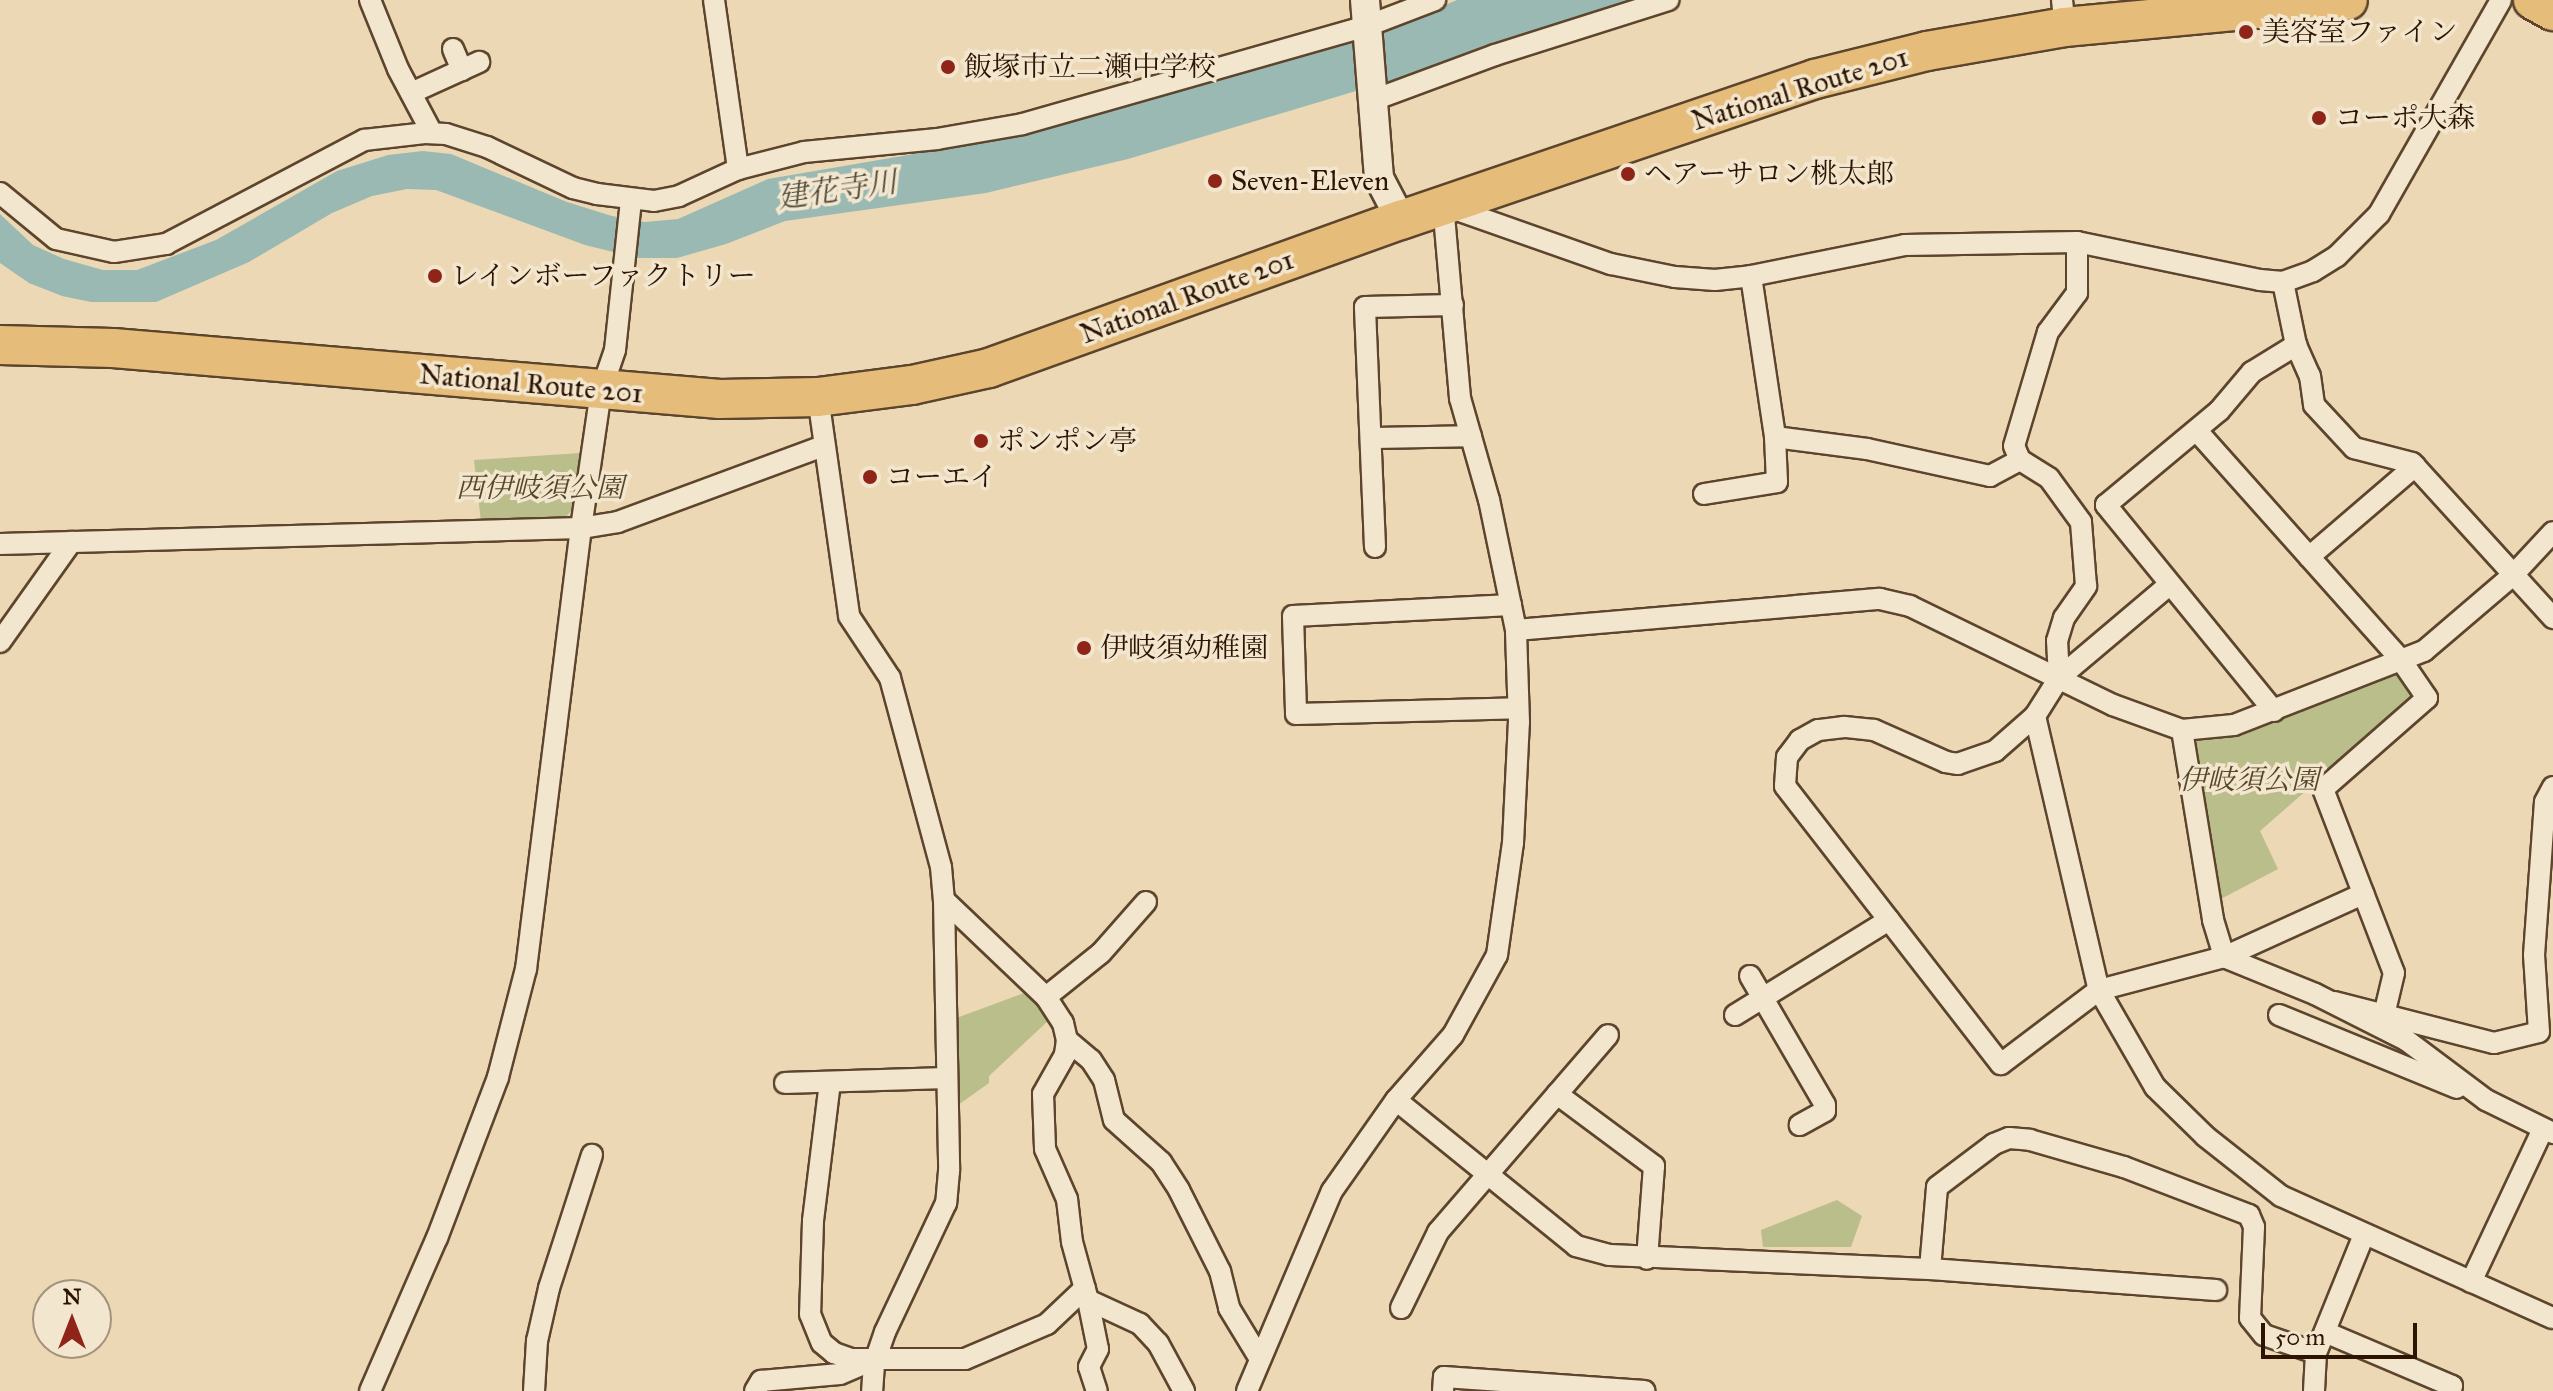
<!DOCTYPE html>
<html>
<head>
<meta charset="utf-8">
<style>
  body { margin:0 }
  #map { position:relative; width:2553px; height:1391px; overflow:hidden; background:#ecd8b4; font-family:"IM FELL Great Primer","Noto Serif JP",serif }
  div>[style] { position:absolute }
  [style*='--x'] { left:calc(var(--x)*1px); top:calc(var(--y)*1px); width:calc(var(--w)*1px); rotate:calc(var(--a)*1deg) }
  .green>* { inset:0; background:#babe8b }
  .water>* { inset:0; background:#99b9b2 }
  .roads { filter:drop-shadow(2px 0 #5d452d) drop-shadow(-2px 0 #5d452d) drop-shadow(0 2px #5d452d) drop-shadow(0 -2px #5d452d) }
  .street>* { height:20px; margin:-10px; padding:0 10px; transform-origin:10px; border-radius:10px; background:#f3e6ce }
  .secondary>* { height:28px; margin:-14px; padding:0 14px; transform-origin:14px; border-radius:14px; background:#f3e6ce }
  .highway>* { height:38px; margin:-19px; padding:0 19px; transform-origin:19px; border-radius:19px; background:#e6bc7a }
  .dots>* { width:22px; height:22px; translate:-50% -50%; box-sizing:border-box; border:4px solid #f3e6ce; border-radius:50% }
  span { translate:-50% -50%; white-space:nowrap; text-align:center; line-height:1.15; -webkit-text-stroke:7px #f3e6ce; paint-order:stroke }
  .poi-label { font-size:28px; color:#2d1400 }
  .left { translate:0 -50%; text-align:left }
  .street-label { font-size:28px; color:#2d1400 }
  .park-label { font-size:28px; color:#57472a; font-style:italic }
  .water-label { font-size:30px; color:#534e3e; font-style:italic }
  .north { position:absolute; left:32px; top:1279px; width:80px; height:80px; box-sizing:border-box; background:#f3e6ce; border:2px solid #a4927c; border-radius:50%; rotate:0deg; font-size:22px; font-weight:700; line-height:32px; text-align:center; color:#2d1400 }
  .north::after { content:''; display:block; margin:auto; width:28px; height:36px; background:#8f2418; clip-path:polygon(50% 0,100% 100%,50% 72%,0 100%) }
  .scale { position:absolute; left:2261px; top:1323px; width:156px; height:36px; box-sizing:border-box; border:4px solid #2d1400; border-top:0; padding-left:10px; font-size:24px; line-height:28px; white-space:nowrap; color:#2d1400; -webkit-text-stroke:6px #f3e6ce; paint-order:stroke }
</style>
</head>
<body>
<div id="map">
  <div class="green">
    <div style="clip-path:polygon(581px 453px,574px 508px,562px 521px,481px 522px,474px 460px)"></div>
    <div style="clip-path:polygon(2401px 670px,2417px 694px,2260px 831px,2278px 869px,2219px 900px,2192px 741px,2239px 735px)"></div>
    <div style="clip-path:polygon(1027px 992px,1048px 1021px,989px 1076px,989px 1083px,951px 1110px,951px 1020px)"></div>
    <div style="clip-path:polygon(1837px 1200px,1862px 1216px,1851px 1247px,1763px 1247px,1761px 1230px)"></div>
  </div>
  <div class="water">
    <div style="clip-path:polygon(1457px 0,1640px 0,1387px 86px,1356px 91px,1128px 159px,986px 193px,785px 221px,726px 244px,677px 258px,638px 258px,585px 245px,436px 190px,407px 189px,372px 196px,332px 213px,249px 262px,156px 302px,91px 302px,62px 296px,29px 283px,0 263px,0 214px,33px 245px,64px 259px,103px 270px,137px 270px,216px 240px,337px 171px,388px 155px,423px 151px,451px 154px,567px 202px,612px 216px,645px 222px,678px 219px,768px 179px,1013px 137px,1274px 62px,1345px 38px,1390px 28px)"></div>
  </div>
  <div class="roads">
    <div class="street">
      <div style="--x:370;--y:0;--w:74;--a:67.9"></div>
      <div style="--x:398;--y:69;--w:72;--a:62"></div>
      <div style="--x:714;--y:0;--w:171;--a:81.9"></div>
      <div style="--x:2062;--y:0;--w:27;--a:84"></div>
      <div style="--x:453;--y:49;--w:23;--a:67"></div>
      <div style="--x:411;--y:93;--w:75;--a:-24.5"></div>
      <div style="--x:1371;--y:101;--w:132;--a:-20.4"></div>
      <div style="--x:1495;--y:55;--w:182;--a:-17.6"></div>
      <div style="--x:0;--y:193;--w:72;--a:39.4"></div>
      <div style="--x:56;--y:239;--w:59;--a:12.6"></div>
      <div style="--x:114;--y:252;--w:53;--a:-8.7"></div>
      <div style="--x:166;--y:244;--w:224;--a:-27.7"></div>
      <div style="--x:364;--y:140;--w:61;--a:-6.5"></div>
      <div style="--x:425;--y:133;--w:21;--a:3"></div>
      <div style="--x:446;--y:134;--w:43;--a:17.6"></div>
      <div style="--x:487;--y:147;--w:95;--a:25.5"></div>
      <div style="--x:573;--y:188;--w:25;--a:14"></div>
      <div style="--x:597;--y:194;--w:57;--a:7"></div>
      <div style="--x:654;--y:201;--w:25;--a:-11"></div>
      <div style="--x:679;--y:196;--w:65;--a:-24.6"></div>
      <div style="--x:738;--y:169;--w:68;--a:-14.4"></div>
      <div style="--x:804;--y:152;--w:134;--a:-5.6"></div>
      <div style="--x:937;--y:139;--w:87;--a:-9.9"></div>
      <div style="--x:1023;--y:124;--w:358;--a:-15.9"></div>
      <div style="--x:1367;--y:26;--w:73;--a:-20.9"></div>
      <div style="--x:1751;--y:276;--w:163;--a:81.5"></div>
      <div style="--x:1775;--y:437;--w:93;--a:7.4"></div>
      <div style="--x:1867;--y:449;--w:126;--a:12.4"></div>
      <div style="--x:1990;--y:476;--w:34;--a:-28"></div>
      <div style="--x:2283;--y:282;--w:64;--a:78.3"></div>
      <div style="--x:2296;--y:345;--w:34;--a:66"></div>
      <div style="--x:2310;--y:376;--w:29;--a:82"></div>
      <div style="--x:2314;--y:405;--w:59;--a:47.1"></div>
      <div style="--x:2354;--y:448;--w:60;--a:14.5"></div>
      <div style="--x:2412;--y:463;--w:210;--a:47.7"></div>
      <div style="--x:818;--y:397;--w:221;--a:81.9"></div>
      <div style="--x:849;--y:616;--w:74;--a:56.5"></div>
      <div style="--x:890;--y:678;--w:196;--a:74.9"></div>
      <div style="--x:941;--y:867;--w:33;--a:85"></div>
      <div style="--x:944;--y:900;--w:271;--a:88.9"></div>
      <div style="--x:949;--y:1171;--w:32;--a:95"></div>
      <div style="--x:946;--y:1203;--w:143;--a:115.3"></div>
      <div style="--x:885;--y:1332;--w:34;--a:109"></div>
      <div style="--x:874;--y:1364;--w:27;--a:94"></div>
      <div style="--x:2197;--y:431;--w:307;--a:48.3"></div>
      <div style="--x:2401;--y:660;--w:46;--a:55.6"></div>
      <div style="--x:2427;--y:698;--w:138;--a:138.8"></div>
      <div style="--x:2323;--y:789;--w:197;--a:68.9"></div>
      <div style="--x:2394;--y:973;--w:43;--a:103.4"></div>
      <div style="--x:1371;--y:438;--w:100;--a:-1.1"></div>
      <div style="--x:1704;--y:494;--w:74;--a:-9.3"></div>
      <div style="--x:1777;--y:482;--w:45;--a:-92.5"></div>
      <div style="--x:0;--y:544;--w:581;--a:-1.58"></div>
      <div style="--x:581;--y:528;--w:37;--a:-9"></div>
      <div style="--x:618;--y:522;--w:220;--a:-20.3"></div>
      <div style="--x:1375;--y:547;--w:240;--a:-92.4"></div>
      <div style="--x:1365;--y:307;--w:88;--a:-1.3"></div>
      <div style="--x:2309;--y:557;--w:140;--a:-40.6"></div>
      <div style="--x:2169;--y:585;--w:144;--a:139.8"></div>
      <div style="--x:2059;--y:678;--w:45;--a:122.3"></div>
      <div style="--x:2035;--y:716;--w:53;--a:138.8"></div>
      <div style="--x:1995;--y:751;--w:39;--a:161"></div>
      <div style="--x:1958;--y:764;--w:12;--a:-171"></div>
      <div style="--x:1946;--y:762;--w:79;--a:-156"></div>
      <div style="--x:1874;--y:730;--w:30;--a:-174"></div>
      <div style="--x:1844;--y:727;--w:26;--a:173"></div>
      <div style="--x:1818;--y:730;--w:21;--a:151"></div>
      <div style="--x:1800;--y:740;--w:21;--a:127"></div>
      <div style="--x:1787;--y:757;--w:29;--a:94"></div>
      <div style="--x:1785;--y:786;--w:352;--a:52.2"></div>
      <div style="--x:2001;--y:1064;--w:123;--a:-37.1"></div>
      <div style="--x:2099;--y:990;--w:129;--a:-14.8"></div>
      <div style="--x:2224;--y:957;--w:153;--a:-24.4"></div>
      <div style="--x:1511;--y:605;--w:218;--a:177.1"></div>
      <div style="--x:1293;--y:616;--w:98;--a:88.2"></div>
      <div style="--x:1296;--y:714;--w:222;--a:-1.5"></div>
      <div style="--x:1516;--y:630;--w:365;--a:-4.9"></div>
      <div style="--x:1880;--y:599;--w:31;--a:13"></div>
      <div style="--x:1910;--y:606;--w:226;--a:26"></div>
      <div style="--x:2113;--y:705;--w:73;--a:19.9"></div>
      <div style="--x:2182;--y:730;--w:52;--a:-5.5"></div>
      <div style="--x:2234;--y:725;--w:204;--a:-21.3"></div>
      <div style="--x:2424;--y:651;--w:118;--a:-40.5"></div>
      <div style="--x:2514;--y:574;--w:57;--a:-47.1"></div>
      <div style="--x:0;--y:642;--w:123;--a:-54.6"></div>
      <div style="--x:2059;--y:678;--w:37;--a:-93"></div>
      <div style="--x:2057;--y:641;--w:24;--a:-73"></div>
      <div style="--x:2064;--y:618;--w:39;--a:-55"></div>
      <div style="--x:2086;--y:586;--w:64;--a:-94.5"></div>
      <div style="--x:2081;--y:522;--w:54;--a:-126"></div>
      <div style="--x:2049;--y:478;--w:34;--a:-148"></div>
      <div style="--x:2020;--y:460;--w:15;--a:-113"></div>
      <div style="--x:2014;--y:446;--w:119;--a:-73.4"></div>
      <div style="--x:2048;--y:332;--w:49;--a:-53.4"></div>
      <div style="--x:2077;--y:293;--w:51;--a:-90"></div>
      <div style="--x:2274;--y:711;--w:266;--a:-129.2"></div>
      <div style="--x:2106;--y:505;--w:147;--a:-39.8"></div>
      <div style="--x:2219;--y:411;--w:51;--a:-49.8"></div>
      <div style="--x:2252;--y:372;--w:52;--a:-31.5"></div>
      <div style="--x:2035;--y:716;--w:281;--a:76.9"></div>
      <div style="--x:2099;--y:990;--w:112;--a:60"></div>
      <div style="--x:2155;--y:1087;--w:70;--a:44.4"></div>
      <div style="--x:2205;--y:1136;--w:97;--a:38.3"></div>
      <div style="--x:2281;--y:1196;--w:298;--a:24.2"></div>
      <div style="--x:2182;--y:730;--w:193;--a:80.7"></div>
      <div style="--x:2213;--y:920;--w:39;--a:73"></div>
      <div style="--x:944;--y:900;--w:141;--a:43.6"></div>
      <div style="--x:1046;--y:997;--w:31;--a:57"></div>
      <div style="--x:1063;--y:1023;--w:17;--a:77"></div>
      <div style="--x:1067;--y:1040;--w:15;--a:98"></div>
      <div style="--x:1065;--y:1055;--w:45;--a:119.4"></div>
      <div style="--x:1043;--y:1094;--w:55;--a:87.9"></div>
      <div style="--x:1045;--y:1149;--w:55;--a:66.3"></div>
      <div style="--x:1067;--y:1199;--w:43;--a:83.4"></div>
      <div style="--x:1072;--y:1242;--w:60;--a:74.6"></div>
      <div style="--x:1088;--y:1300;--w:57;--a:24.8"></div>
      <div style="--x:1140;--y:1324;--w:26;--a:47"></div>
      <div style="--x:1158;--y:1343;--w:55;--a:61.6"></div>
      <div style="--x:2224;--y:957;--w:98;--a:22.1"></div>
      <div style="--x:2315;--y:994;--w:102;--a:26.8"></div>
      <div style="--x:2406;--y:1040;--w:100;--a:36.9"></div>
      <div style="--x:2486;--y:1100;--w:75;--a:26.2"></div>
      <div style="--x:1750;--y:976;--w:149;--a:59.8"></div>
      <div style="--x:1825;--y:1105;--w:6;--a:90"></div>
      <div style="--x:1825;--y:1111;--w:29;--a:151"></div>
      <div style="--x:1046;--y:997;--w:70;--a:-38.7"></div>
      <div style="--x:1101;--y:953;--w:68;--a:-48.6"></div>
      <div style="--x:2334;--y:1002;--w:165;--a:14.4"></div>
      <div style="--x:2494;--y:1043;--w:46;--a:-13.7"></div>
      <div style="--x:2539;--y:1032;--w:77;--a:-93.7"></div>
      <div style="--x:2534;--y:955;--w:153;--a:-85.9"></div>
      <div style="--x:2545;--y:802;--w:17;--a:-62"></div>
      <div style="--x:1735;--y:1015;--w:181;--a:-31.7"></div>
      <div style="--x:2279;--y:1015;--w:192;--a:22.3"></div>
      <div style="--x:1067;--y:1040;--w:31;--a:40"></div>
      <div style="--x:1091;--y:1060;--w:24;--a:57"></div>
      <div style="--x:1104;--y:1080;--w:41;--a:76"></div>
      <div style="--x:1114;--y:1120;--w:63;--a:41.8"></div>
      <div style="--x:1161;--y:1162;--w:33;--a:57"></div>
      <div style="--x:1179;--y:1190;--w:91;--a:63.2"></div>
      <div style="--x:1220;--y:1271;--w:38;--a:76"></div>
      <div style="--x:1229;--y:1308;--w:60;--a:58.7"></div>
      <div style="--x:830;--y:1082;--w:140;--a:97"></div>
      <div style="--x:813;--y:1221;--w:93;--a:91.8"></div>
      <div style="--x:810;--y:1314;--w:31;--a:68"></div>
      <div style="--x:822;--y:1343;--w:16;--a:40"></div>
      <div style="--x:834;--y:1353;--w:18;--a:19"></div>
      <div style="--x:851;--y:1359;--w:114;--a:0"></div>
      <div style="--x:965;--y:1359;--w:89;--a:-23.1"></div>
      <div style="--x:1047;--y:1324;--w:52;--a:-43.5"></div>
      <div style="--x:785;--y:1083;--w:160;--a:-1.8"></div>
      <div style="--x:1557;--y:1094;--w:121;--a:36.6"></div>
      <div style="--x:1654;--y:1166;--w:93;--a:94.3"></div>
      <div style="--x:1396;--y:1100;--w:232;--a:39"></div>
      <div style="--x:1576;--y:1246;--w:34;--a:15"></div>
      <div style="--x:1609;--y:1255;--w:321;--a:2.5"></div>
      <div style="--x:1930;--y:1269;--w:287;--a:4.2"></div>
      <div style="--x:1930;--y:1269;--w:82;--a:-85.1"></div>
      <div style="--x:1937;--y:1187;--w:71;--a:-37"></div>
      <div style="--x:1994;--y:1144;--w:16;--a:-22"></div>
      <div style="--x:2009;--y:1138;--w:21;--a:5"></div>
      <div style="--x:2030;--y:1140;--w:98;--a:16"></div>
      <div style="--x:2124;--y:1167;--w:134;--a:21"></div>
      <div style="--x:2249;--y:1215;--w:13;--a:67"></div>
      <div style="--x:2254;--y:1227;--w:91;--a:92.5"></div>
      <div style="--x:2250;--y:1318;--w:22;--a:51"></div>
      <div style="--x:2264;--y:1335;--w:55;--a:19.1"></div>
      <div style="--x:2471;--y:1282;--w:169;--a:-64.8"></div>
      <div style="--x:1088;--y:1300;--w:50;--a:78.5"></div>
      <div style="--x:1098;--y:1349;--w:20;--a:117"></div>
      <div style="--x:1089;--y:1367;--w:25;--a:72"></div>
      <div style="--x:1401;--y:1308;--w:85;--a:-64"></div>
      <div style="--x:1438;--y:1232;--w:260;--a:-49.2"></div>
      <div style="--x:2325;--y:1332;--w:138;--a:23"></div>
      <div style="--x:2452;--y:1386;--w:5;--a:112"></div>
      <div style="--x:370;--y:1391;--w:167;--a:-66.4"></div>
      <div style="--x:437;--y:1238;--w:172;--a:-69.2"></div>
      <div style="--x:498;--y:1077;--w:112;--a:-75.5"></div>
      <div style="--x:526;--y:969;--w:444;--a:-82.9"></div>
      <div style="--x:581;--y:528;--w:138;--a:-81.7"></div>
      <div style="--x:601;--y:391;--w:43;--a:-71.1"></div>
      <div style="--x:615;--y:350;--w:151;--a:-83.9"></div>
      <div style="--x:534;--y:1391;--w:50;--a:-86.6"></div>
      <div style="--x:537;--y:1341;--w:54;--a:-77.2"></div>
      <div style="--x:549;--y:1288;--w:140;--a:-72.1"></div>
      <div style="--x:755;--y:1391;--w:12;--a:-59"></div>
      <div style="--x:761;--y:1381;--w:79;--a:-5.1"></div>
      <div style="--x:840;--y:1374;--w:30;--a:-23"></div>
      <div style="--x:1247;--y:1391;--w:217;--a:-67"></div>
      <div style="--x:1332;--y:1191;--w:111;--a:-54.9"></div>
      <div style="--x:1396;--y:1100;--w:86;--a:-48.8"></div>
      <div style="--x:1453;--y:1035;--w:91;--a:-61.2"></div>
      <div style="--x:1497;--y:955;--w:113;--a:-81.9"></div>
      <div style="--x:1513;--y:843;--w:121;--a:-87.2"></div>
      <div style="--x:1519;--y:722;--w:92;--a:-91.9"></div>
      <div style="--x:1516;--y:630;--w:133;--a:-101.7"></div>
      <div style="--x:1489;--y:500;--w:106;--a:-105.9"></div>
      <div style="--x:1460;--y:398;--w:194;--a:-95"></div>
      <div style="--x:1443;--y:205;--w:178;--a:19.4"></div>
      <div style="--x:1611;--y:264;--w:65;--a:11.5"></div>
      <div style="--x:1675;--y:277;--w:40;--a:4.3"></div>
      <div style="--x:1715;--y:280;--w:36;--a:-6"></div>
      <div style="--x:1751;--y:276;--w:157;--a:-11.4"></div>
      <div style="--x:1905;--y:245;--w:172;--a:-1"></div>
      <div style="--x:2077;--y:242;--w:187;--a:11.7"></div>
      <div style="--x:2260;--y:280;--w:23;--a:5"></div>
      <div style="--x:2283;--y:282;--w:32;--a:-20"></div>
      <div style="--x:2313;--y:271;--w:28;--a:-32"></div>
      <div style="--x:2337;--y:256;--w:59;--a:-45"></div>
      <div style="--x:2379;--y:214;--w:246;--a:-60.3"></div>
      <div style="--x:1443;--y:1391;--w:14;--a:-86"></div>
      <div style="--x:1444;--y:1377;--w:201;--a:4"></div>
      <div style="--x:2314;--y:1391;--w:38;--a:-87"></div>
      <div style="--x:2316;--y:1353;--w:127;--a:-67.9"></div>
    </div>
    <div class="secondary">
      <div style="--x:1365;--y:0;--w:179;--a:85.5"></div>
      <div style="--x:1379;--y:178;--w:47;--a:62.4"></div>
    </div>
    <div class="highway">
      <div style="--x:2533;--y:0;--w:23;--a:29"></div>
      <div style="--x:0;--y:345;--w:113;--a:1.5"></div>
      <div style="--x:113;--y:348;--w:609;--a:4.8"></div>
      <div style="--x:720;--y:399;--w:98;--a:-1.2"></div>
      <div style="--x:818;--y:397;--w:95;--a:-7.3"></div>
      <div style="--x:912;--y:385;--w:79;--a:-12.4"></div>
      <div style="--x:989;--y:368;--w:438;--a:-19.8"></div>
      <div style="--x:1401;--y:220;--w:437;--a:-18.8"></div>
      <div style="--x:1815;--y:79;--w:115;--a:-14"></div>
      <div style="--x:1927;--y:51;--w:140;--a:-9.9"></div>
      <div style="--x:2065;--y:27;--w:284;--a:-5.4"></div>
    </div>
  </div>
  <div class="dots">
    <div style="left:2246px;top:32px;background:#8f2418"></div>
    <div style="left:948px;top:67px;background:#8f2418"></div>
    <div style="left:2319px;top:118px;background:#8f2418"></div>
    <div style="left:1628px;top:174px;background:#8f2418"></div>
    <div style="left:1215px;top:181px;background:#8f2418"></div>
    <div style="left:435px;top:276px;background:#8f2418"></div>
    <div style="left:981px;top:441px;background:#8f2418"></div>
    <div style="left:870px;top:477px;background:#8f2418"></div>
    <div style="left:1084px;top:648px;background:#8f2418"></div>
  </div>
  <div class="poi-label">
    <span class="left" style="left:2262px;top:32px">美容室ファイン</span>
    <span class="left" style="left:964px;top:67px">飯塚市立二瀬中学校</span>
    <span class="left" style="left:2335px;top:118px">コーポ大森</span>
    <span class="left" style="left:1644px;top:174px">ヘアーサロン桃太郎</span>
    <span class="left" style="left:1231px;top:181px">Seven-Eleven</span>
    <span class="left" style="left:451px;top:276px">レインボーファクトリー</span>
    <span class="left" style="left:997px;top:441px">ポンポン亭</span>
    <span class="left" style="left:886px;top:477px">コーエイ</span>
    <span class="left" style="left:1100px;top:648px">伊岐須幼稚園</span>
  </div>
  <div class="street-label">
    <span style="left:1800px;top:89px;rotate:-17deg">National Route 201</span>
    <span style="left:1187px;top:297px;rotate:-20deg">National Route 201</span>
    <span style="left:531px;top:384px;rotate:5deg">National Route 201</span>
  </div>
  <div class="park-label">
    <span style="left:540px;top:488px">西伊岐須公園</span>
    <span style="left:2249px;top:780px">伊岐須公園</span>
  </div>
  <div class="water-label">
    <span style="left:837px;top:190px;rotate:-8deg">建花寺川</span>
  </div>
  <div class="north">N</div>
  <div class="scale">50 m</div>
</div>
</body>
</html>
